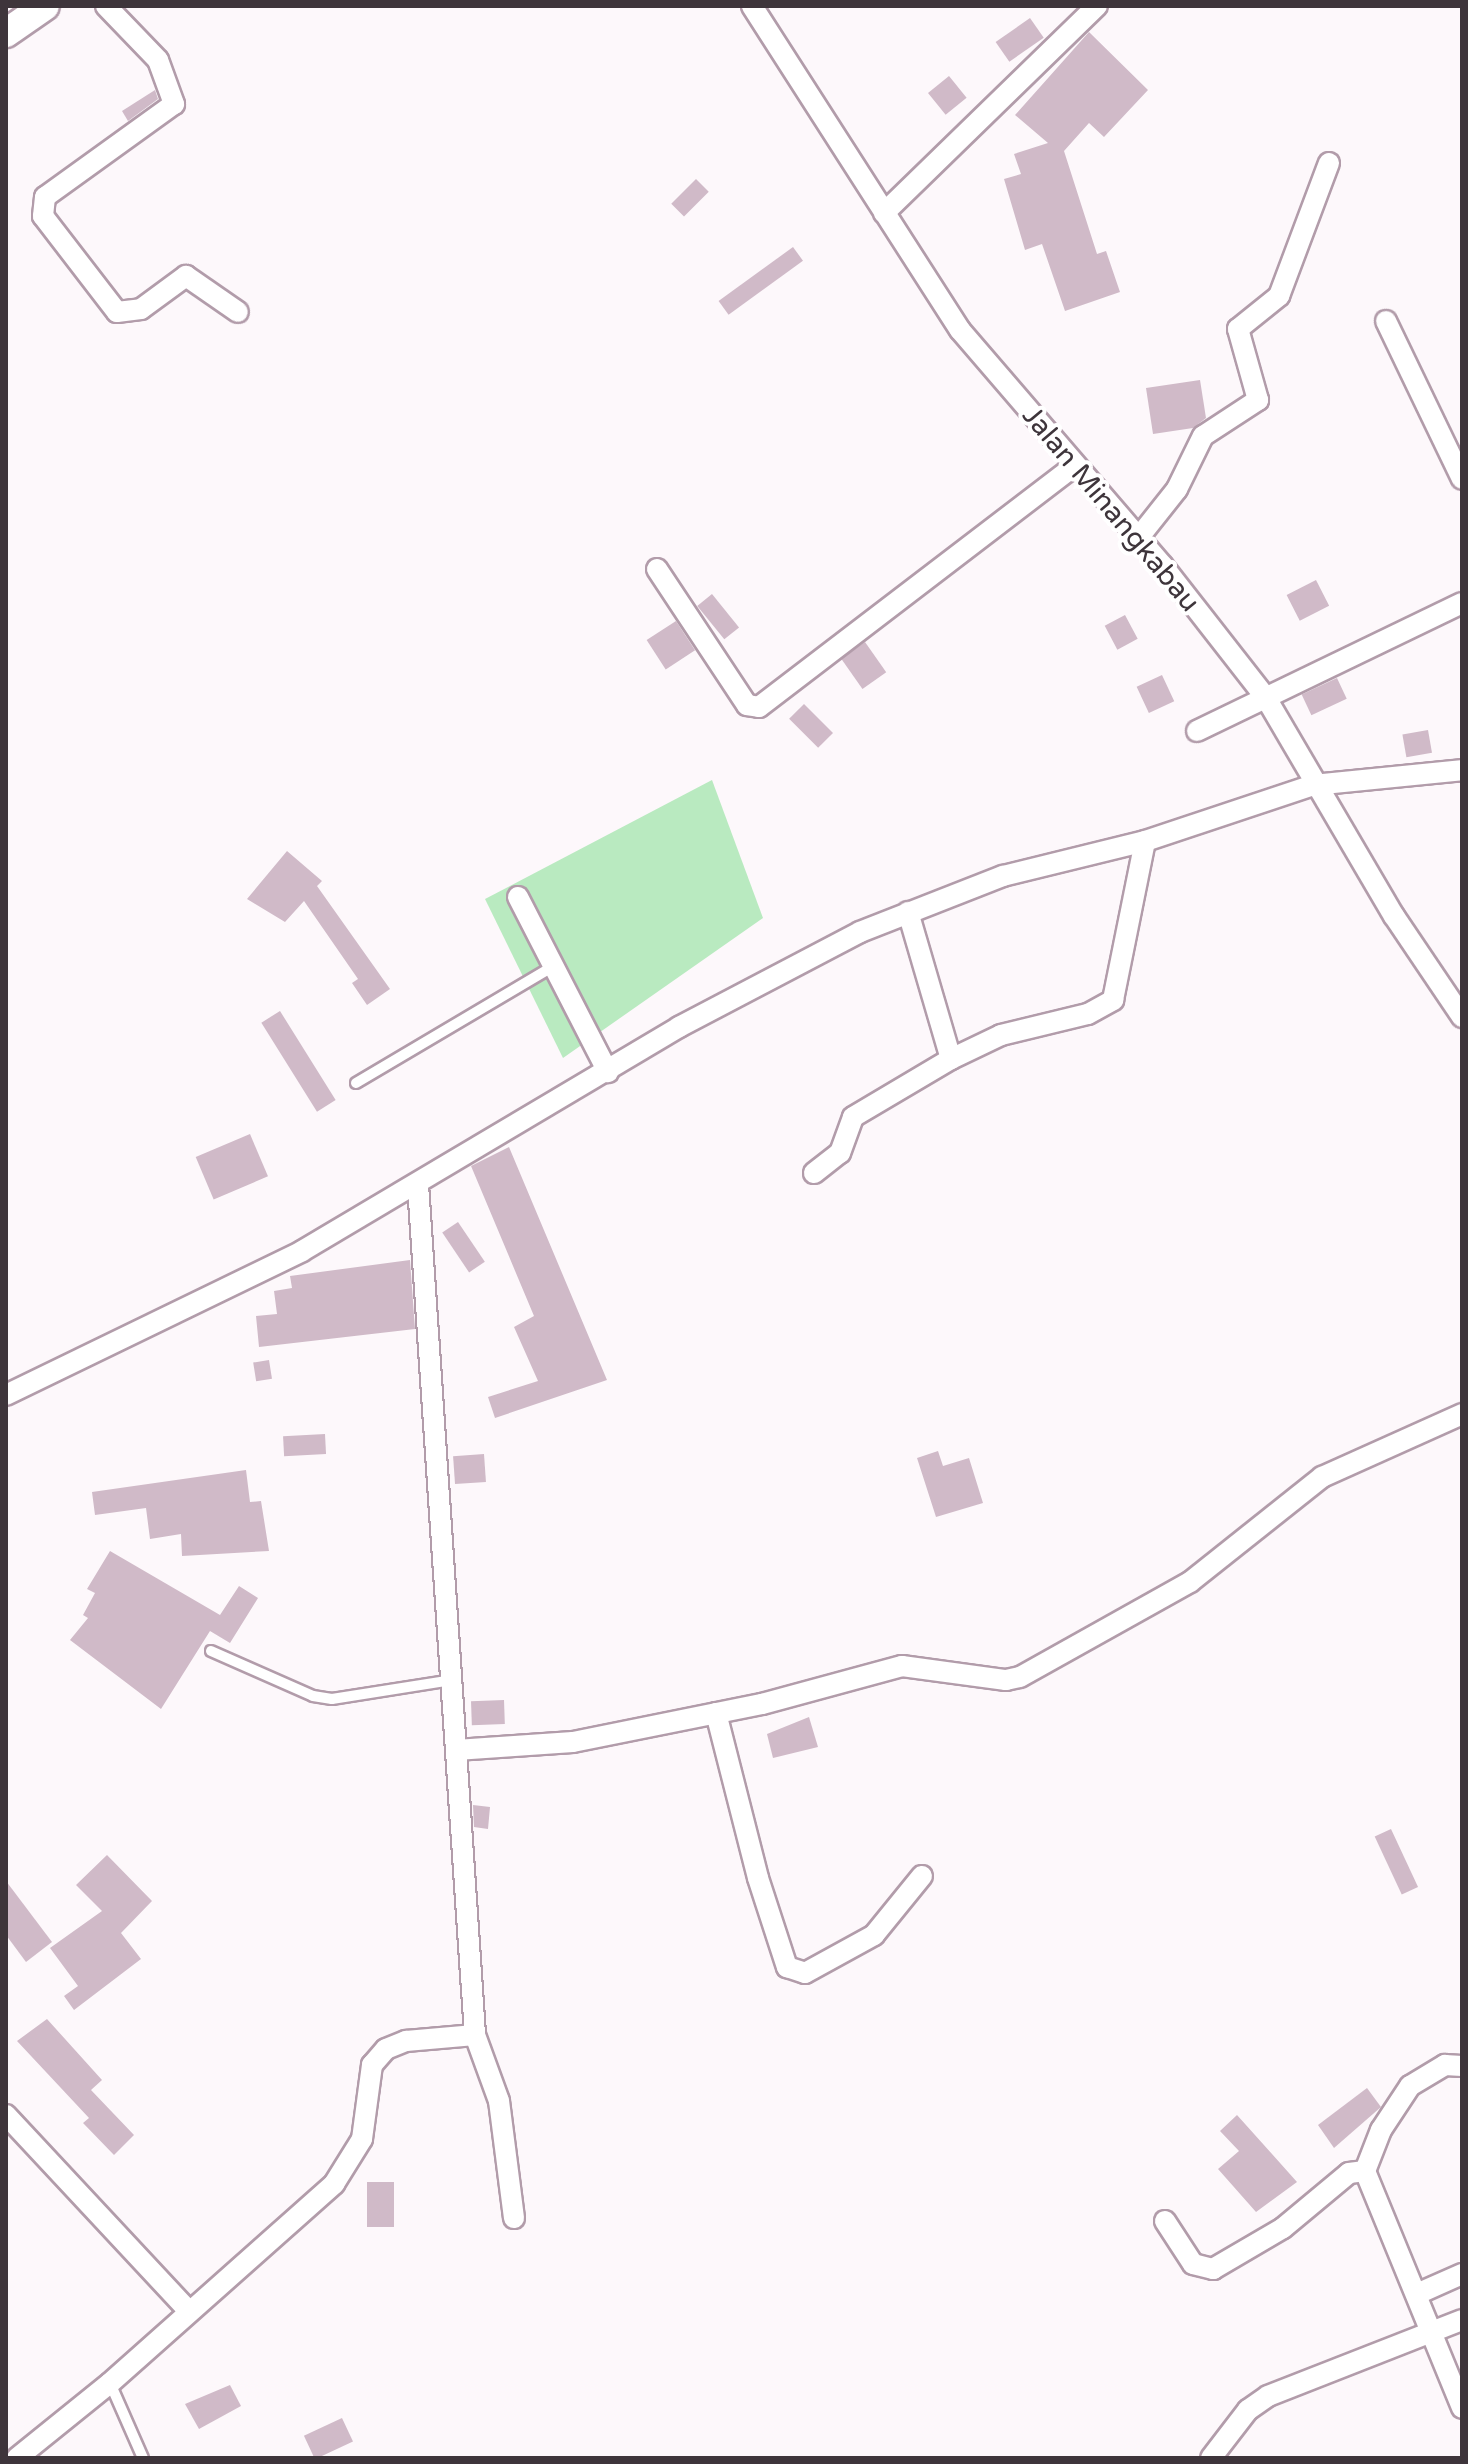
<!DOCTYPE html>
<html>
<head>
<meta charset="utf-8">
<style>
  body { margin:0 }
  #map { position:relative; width:1468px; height:2464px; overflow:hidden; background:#fdf8fb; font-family:"Varela Round",sans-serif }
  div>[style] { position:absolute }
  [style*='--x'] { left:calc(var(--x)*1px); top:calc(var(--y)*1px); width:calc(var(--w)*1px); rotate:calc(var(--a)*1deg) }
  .green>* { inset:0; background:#b9eac0 }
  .building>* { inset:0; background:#d0bac8; transform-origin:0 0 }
  .roads { filter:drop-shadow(2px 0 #b29caa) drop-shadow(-2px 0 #b29caa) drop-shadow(0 2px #b29caa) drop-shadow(0 -2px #b29caa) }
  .lane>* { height:10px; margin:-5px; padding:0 5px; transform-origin:5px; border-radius:5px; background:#fff }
  .street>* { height:20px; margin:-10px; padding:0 10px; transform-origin:10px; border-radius:10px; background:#fff }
  .secondary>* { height:28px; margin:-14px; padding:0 14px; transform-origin:14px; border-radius:14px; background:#fff }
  span { translate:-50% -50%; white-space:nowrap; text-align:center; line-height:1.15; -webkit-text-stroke:8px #fff; paint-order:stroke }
  .street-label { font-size:28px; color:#3e353b }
  .frame { position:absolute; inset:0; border:8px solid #3e353b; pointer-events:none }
</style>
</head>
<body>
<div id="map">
  <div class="green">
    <div style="clip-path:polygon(712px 780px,763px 918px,563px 1058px,485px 899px)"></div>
  </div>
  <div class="building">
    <div style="left:1030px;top:18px;width:24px;height:42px;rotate:55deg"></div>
    <div style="clip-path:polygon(1089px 32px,1148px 90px,1104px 137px,1089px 123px,1064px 151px,1097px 254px,1106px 251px,1120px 292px,1065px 311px,1042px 244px,1025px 250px,1004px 179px,1021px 174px,1014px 154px,1048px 143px,1015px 115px)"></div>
    <div style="left:949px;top:76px;width:28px;height:27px;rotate:51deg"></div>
    <div style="clip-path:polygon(155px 90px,158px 99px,128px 121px,122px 111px)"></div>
    <div style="left:696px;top:179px;width:18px;height:35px;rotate:45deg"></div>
    <div style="left:793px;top:247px;width:17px;height:92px;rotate:54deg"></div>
    <div style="clip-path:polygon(1200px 380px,1206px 418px,1193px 428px,1153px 434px,1146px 388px)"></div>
    <div style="left:1316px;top:580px;width:29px;height:33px;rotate:63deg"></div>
    <div style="left:712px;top:594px;width:43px;height:19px;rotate:51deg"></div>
    <div style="left:1125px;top:615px;width:27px;height:23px;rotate:62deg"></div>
    <div style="left:676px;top:621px;width:35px;height:35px;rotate:57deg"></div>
    <div style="left:865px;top:642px;width:37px;height:29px;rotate:55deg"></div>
    <div style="left:1162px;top:675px;width:29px;height:28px;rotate:65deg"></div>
    <div style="left:1337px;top:678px;width:23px;height:39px;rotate:65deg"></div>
    <div style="left:804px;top:704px;width:41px;height:21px;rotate:45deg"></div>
    <div style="left:1428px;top:730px;width:23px;height:26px;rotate:80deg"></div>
    <div style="clip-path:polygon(287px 851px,322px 881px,317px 886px,390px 989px,367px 1005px,352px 983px,358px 979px,304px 901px,285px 922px,247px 899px)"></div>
    <div style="left:280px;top:1011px;width:105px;height:22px;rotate:58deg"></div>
    <div style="left:250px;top:1134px;width:46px;height:59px;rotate:67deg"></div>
    <div style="clip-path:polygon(509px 1147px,607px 1380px,495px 1418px,488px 1397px,538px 1381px,514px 1327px,534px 1316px,471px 1166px)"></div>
    <div style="left:458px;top:1222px;width:48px;height:19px;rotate:56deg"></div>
    <div style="clip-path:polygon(410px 1260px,415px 1329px,259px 1347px,256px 1316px,277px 1314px,274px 1291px,292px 1288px,290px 1276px)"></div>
    <div style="left:269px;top:1360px;width:19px;height:16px;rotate:81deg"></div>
    <div style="left:325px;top:1434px;width:20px;height:42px;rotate:87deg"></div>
    <div style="clip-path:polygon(938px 1451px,943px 1466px,969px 1458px,983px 1503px,936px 1517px,917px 1458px)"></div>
    <div style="left:484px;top:1454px;width:28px;height:31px;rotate:86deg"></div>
    <div style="clip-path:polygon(246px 1470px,250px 1502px,261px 1501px,269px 1551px,182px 1556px,181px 1534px,150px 1539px,146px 1508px,95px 1515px,92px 1492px)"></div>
    <div style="clip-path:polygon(110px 1551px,220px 1615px,239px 1586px,258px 1598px,230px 1643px,210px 1631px,161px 1709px,70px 1640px,88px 1618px,83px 1615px,95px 1593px,87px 1589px)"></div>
    <div style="left:504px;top:1700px;width:24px;height:33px;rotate:88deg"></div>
    <div style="clip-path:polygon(809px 1717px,818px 1747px,773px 1758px,767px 1734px)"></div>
    <div style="clip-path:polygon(473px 1805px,490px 1807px,488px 1829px,474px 1827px)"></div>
    <div style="left:1391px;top:1829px;width:64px;height:18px;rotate:65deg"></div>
    <div style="clip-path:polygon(107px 1855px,152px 1901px,121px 1933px,141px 1959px,74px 2010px,64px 1996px,78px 1986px,50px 1948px,102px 1911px,76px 1885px)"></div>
    <div style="clip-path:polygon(6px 1881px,52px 1942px,26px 1962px,6px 1935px)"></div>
    <div style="clip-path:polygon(47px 2019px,102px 2080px,91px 2090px,134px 2135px,114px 2155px,83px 2123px,89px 2118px,17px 2041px)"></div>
    <div style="clip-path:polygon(1367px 2088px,1381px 2107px,1334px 2148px,1318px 2125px)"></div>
    <div style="clip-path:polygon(1237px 2115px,1297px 2182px,1256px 2212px,1218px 2169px,1239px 2151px,1220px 2131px)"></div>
    <div style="left:367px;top:2182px;width:27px;height:45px"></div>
    <div style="clip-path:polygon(230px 2385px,241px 2406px,199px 2429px,185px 2404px)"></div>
    <div style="left:342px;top:2418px;width:26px;height:42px;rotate:65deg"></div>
  </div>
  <div class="roads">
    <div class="lane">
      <div style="--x:356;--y:1083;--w:230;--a:-30.6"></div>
      <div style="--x:211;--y:1651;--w:111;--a:23.8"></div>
      <div style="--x:313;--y:1696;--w:19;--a:9"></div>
      <div style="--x:332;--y:1699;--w:121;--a:-9"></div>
      <div style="--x:110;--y:2383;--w:82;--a:66.3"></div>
    </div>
    <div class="street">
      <div style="--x:106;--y:6;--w:75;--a:46.1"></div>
      <div style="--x:158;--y:60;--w:47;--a:70"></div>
      <div style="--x:174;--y:104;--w:159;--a:144.2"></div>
      <div style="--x:45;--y:197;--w:19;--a:96"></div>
      <div style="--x:43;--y:216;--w:121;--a:52.4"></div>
      <div style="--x:117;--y:312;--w:24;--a:-7"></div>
      <div style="--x:141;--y:309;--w:56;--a:-36.3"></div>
      <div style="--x:186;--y:276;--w:63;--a:34.7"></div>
      <div style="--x:752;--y:6;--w:385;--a:57.3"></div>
      <div style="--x:960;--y:330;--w:311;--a:49.3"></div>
      <div style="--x:1163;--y:566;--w:167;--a:52"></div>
      <div style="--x:1266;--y:698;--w:253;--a:59.6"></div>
      <div style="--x:1394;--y:916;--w:122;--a:56"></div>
      <div style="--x:884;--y:213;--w:297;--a:-44.2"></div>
      <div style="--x:1386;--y:321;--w:175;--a:64.3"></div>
      <div style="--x:1139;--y:537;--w:61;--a:-51.6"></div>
      <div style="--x:1177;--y:489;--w:59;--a:-63.9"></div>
      <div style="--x:1203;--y:436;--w:66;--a:-33.2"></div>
      <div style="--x:1258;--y:400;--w:74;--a:-105.7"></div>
      <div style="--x:1238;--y:329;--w:53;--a:-38.8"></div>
      <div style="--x:1279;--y:296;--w:142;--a:-69.4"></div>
      <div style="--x:657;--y:569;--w:163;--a:56.5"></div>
      <div style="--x:747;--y:705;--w:12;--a:9"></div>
      <div style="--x:759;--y:707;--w:395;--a:-37.4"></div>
      <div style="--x:1197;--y:731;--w:294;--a:-25.8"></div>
      <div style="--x:518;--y:897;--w:197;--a:62.8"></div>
      <div style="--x:908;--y:912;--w:153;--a:73.7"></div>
      <div style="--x:814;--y:1173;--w:33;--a:-38"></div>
      <div style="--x:840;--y:1153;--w:38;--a:-70"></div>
      <div style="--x:853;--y:1117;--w:114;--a:-30.6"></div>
      <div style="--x:951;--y:1059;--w:55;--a:-25.6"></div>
      <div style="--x:1001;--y:1035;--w:89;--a:-13.6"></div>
      <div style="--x:1088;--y:1014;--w:29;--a:-29"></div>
      <div style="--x:1113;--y:1000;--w:162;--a:-78.6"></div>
      <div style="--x:418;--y:1185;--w:852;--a:86.16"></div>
      <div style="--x:475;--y:2035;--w:70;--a:70"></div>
      <div style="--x:499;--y:2101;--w:118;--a:82.7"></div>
      <div style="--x:6;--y:1395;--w:329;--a:-25.9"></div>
      <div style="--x:302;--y:1251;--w:439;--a:-30.7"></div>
      <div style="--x:679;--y:1027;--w:204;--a:-27.7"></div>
      <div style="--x:860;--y:932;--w:154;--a:-21.4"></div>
      <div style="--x:1003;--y:876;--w:146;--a:-13.8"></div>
      <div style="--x:1145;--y:841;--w:177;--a:-18.4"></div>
      <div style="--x:1313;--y:785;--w:150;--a:-5.7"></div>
      <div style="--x:716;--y:1713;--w:170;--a:75.7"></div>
      <div style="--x:758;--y:1878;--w:94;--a:72"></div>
      <div style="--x:787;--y:1967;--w:19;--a:18"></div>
      <div style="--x:805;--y:1973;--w:79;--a:-28.8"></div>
      <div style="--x:874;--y:1935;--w:76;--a:-50.9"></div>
      <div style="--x:456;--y:1750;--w:117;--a:-3.9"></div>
      <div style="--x:573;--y:1742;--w:193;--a:-11.4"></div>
      <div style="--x:762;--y:1704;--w:145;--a:-15.2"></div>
      <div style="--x:902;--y:1666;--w:105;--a:7.7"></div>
      <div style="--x:1006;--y:1680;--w:14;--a:-12"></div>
      <div style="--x:1020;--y:1677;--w:195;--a:-29.2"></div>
      <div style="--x:1190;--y:1582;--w:169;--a:-38.5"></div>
      <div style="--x:1322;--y:1477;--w:154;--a:-24.2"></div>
      <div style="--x:6;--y:2115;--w:268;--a:47"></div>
      <div style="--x:1365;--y:2171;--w:44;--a:-68.7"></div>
      <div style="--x:1381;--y:2130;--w:53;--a:-56.6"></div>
      <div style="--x:1410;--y:2086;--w:41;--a:-31"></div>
      <div style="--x:1445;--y:2065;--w:17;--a:3"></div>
      <div style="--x:1165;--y:2221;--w:51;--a:56.9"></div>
      <div style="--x:1193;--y:2264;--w:21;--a:14"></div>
      <div style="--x:1213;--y:2269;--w:81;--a:-30.4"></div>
      <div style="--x:1283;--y:2228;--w:86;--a:-39.8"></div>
      <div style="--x:1349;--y:2173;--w:16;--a:-7"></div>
      <div style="--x:1365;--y:2171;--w:256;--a:67.7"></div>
      <div style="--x:1417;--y:2294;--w:49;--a:-24"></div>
      <div style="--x:17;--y:2458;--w:119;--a:-38.9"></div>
      <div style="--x:110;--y:2383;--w:300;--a:-41.6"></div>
      <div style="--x:334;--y:2184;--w:53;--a:-58.1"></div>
      <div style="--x:362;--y:2139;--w:75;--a:-82.3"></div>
      <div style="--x:372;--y:2065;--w:21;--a:-49"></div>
      <div style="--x:386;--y:2049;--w:22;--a:-22"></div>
      <div style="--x:406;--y:2041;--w:69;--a:-5"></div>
      <div style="--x:1211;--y:2458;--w:61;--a:-52.4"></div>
      <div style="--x:1248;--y:2410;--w:24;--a:-35"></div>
      <div style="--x:1268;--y:2396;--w:208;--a:-21.4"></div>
    </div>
    <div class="secondary">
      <div style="--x:6;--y:33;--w:47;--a:-34.7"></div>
    </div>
  </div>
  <div class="street-label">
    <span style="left:1111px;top:509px;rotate:50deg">Jalan Minangkabau</span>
  </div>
  <div class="frame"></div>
</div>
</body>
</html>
